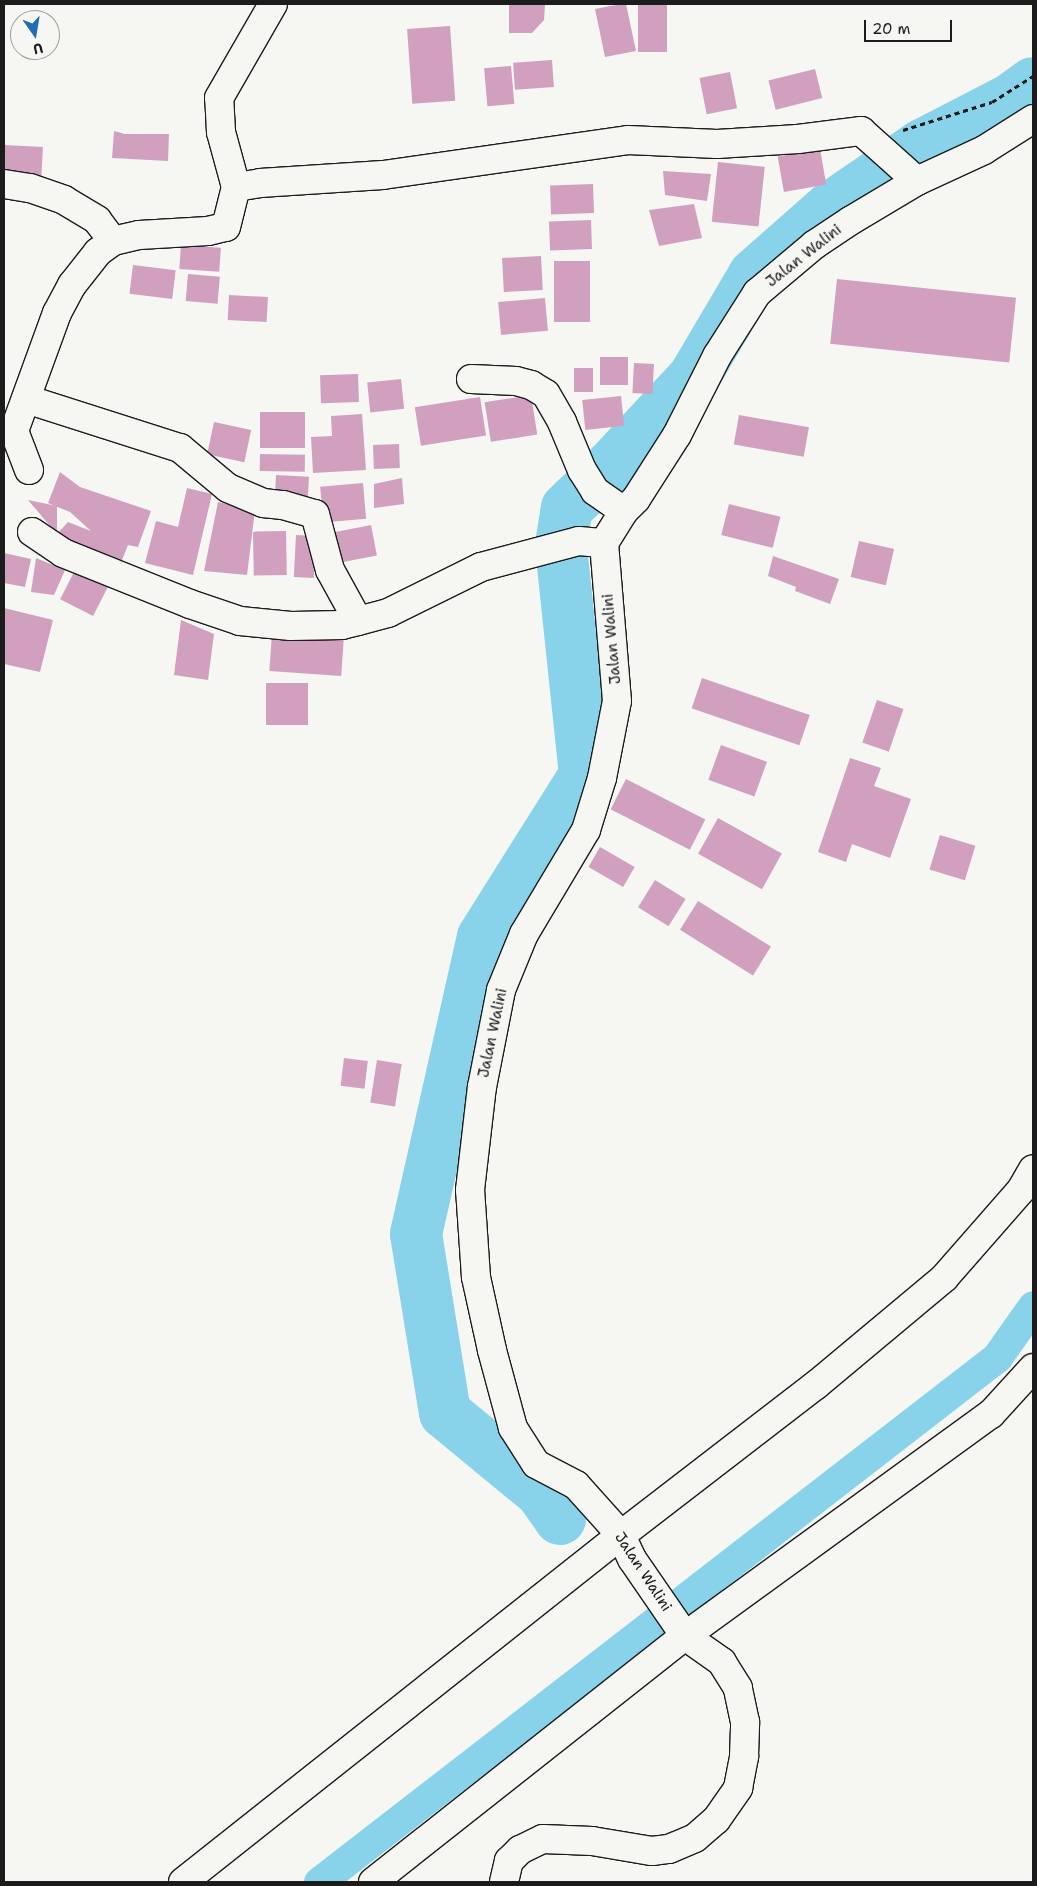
<!DOCTYPE html>
<html>
<head>
<meta charset="utf-8">
<style>
  body { margin:0 }
  #map { position:relative; width:1037px; height:1886px; overflow:hidden; background:#f6f6f2; font-family:"Shantell Sans",sans-serif }
  div>[style] { position:absolute }
  [style*='--x'] { left:calc(var(--x)*1px); top:calc(var(--y)*1px); width:calc(var(--w)*1px); rotate:calc(var(--a)*1deg) }
  .canal>* { height:31px; margin:-15.5px; padding:0 15.5px; transform-origin:15.5px; border-radius:15.5px; background:#89d3ea }
  .river>* { height:52px; margin:-26px; padding:0 26px; transform-origin:26px; border-radius:26px; background:#89d3ea }
  .building>* { inset:0; background:#d1a0bf; transform-origin:0 0 }
  .path>* { height:3px; margin-top:-1.5px; transform-origin:0; background:repeating-linear-gradient(90deg,#1c1c1c 0 5px,transparent 0 9px) }
  .roads { filter:drop-shadow(1px 0 #1c1c1c) drop-shadow(-1px 0 #1c1c1c) drop-shadow(0 1px #1c1c1c) drop-shadow(0 -1px #1c1c1c) }
  .street>* { height:28px; margin:-14px; padding:0 14px; transform-origin:14px; border-radius:14px; background:#f6f6f2 }
  .secondary>* { height:28px; margin:-14px; padding:0 14px; transform-origin:14px; border-radius:14px; background:#f6f6f2 }
  span { translate:-50% -50%; white-space:nowrap; text-align:center; line-height:1.15; -webkit-text-stroke:5px #f6f6f2; paint-order:stroke }
  .street-label { font-size:15px; color:#1c1c1c }
  .frame { position:absolute; inset:0; border:5px solid #1c1c1c; pointer-events:none }
  .north { position:absolute; left:10px; top:10px; width:50px; height:50px; box-sizing:border-box; background:#f6f6f2; border:1px solid #9f9f9c; border-radius:50%; rotate:167deg; font-size:14px; font-weight:700; line-height:20px; text-align:center; color:#1c1c1c }
  .north::after { content:''; display:block; margin:auto; width:18px; height:22px; background:#1f6fb2; clip-path:polygon(50% 0,100% 100%,50% 72%,0 100%) }
  .scale { position:absolute; left:864px; top:20px; width:88px; height:22px; box-sizing:border-box; border:2px solid #1c1c1c; border-top:0; padding-left:6px; font-size:15px; line-height:18px; white-space:nowrap; color:#1c1c1c; -webkit-text-stroke:4px #f6f6f2; paint-order:stroke }
</style>
</head>
<body>
<div id="map">
  <div class="canal">
    <div style="--x:319;--y:1882;--w:858;--a:-37.75"></div>
    <div style="--x:997;--y:1357;--w:62;--a:-54.8"></div>
  </div>
  <div class="river">
    <div style="--x:560;--y:1519;--w:33;--a:-125"></div>
    <div style="--x:541;--y:1492;--w:124;--a:-140.5"></div>
    <div style="--x:445;--y:1413;--w:181;--a:-99.2"></div>
    <div style="--x:416;--y:1234;--w:304;--a:-77.3"></div>
    <div style="--x:483;--y:937;--w:191;--a:-57.8"></div>
    <div style="--x:585;--y:775;--w:231;--a:-96"></div>
    <div style="--x:561;--y:545;--w:37;--a:-81"></div>
    <div style="--x:567;--y:508;--w:62;--a:-43.7"></div>
    <div style="--x:612;--y:465;--w:120;--a:-47"></div>
    <div style="--x:694;--y:377;--w:118;--a:-59.5"></div>
    <div style="--x:754;--y:275;--w:101;--a:-41.4"></div>
    <div style="--x:830;--y:208;--w:112;--a:-34.4"></div>
    <div style="--x:922;--y:145;--w:100;--a:-27.3"></div>
    <div style="--x:1011;--y:99;--w:27;--a:-36"></div>
  </div>
  <div class="building">
    <div style="clip-path:polygon(509px 4px,545px 4px,544px 20px,532px 33px,509px 33px)"></div>
    <div style="clip-path:polygon(621px 4px,626px 4px,636px 51px,605px 57px,595px 9px)"></div>
    <div style="left:638px;top:4px;width:29px;height:48px"></div>
    <div style="left:450px;top:26px;width:75px;height:43px;rotate:86deg"></div>
    <div style="left:552px;top:60px;width:27px;height:39px;rotate:86deg"></div>
    <div style="left:511px;top:66px;width:38px;height:27px;rotate:85deg"></div>
    <div style="left:815px;top:69px;width:30px;height:48px;rotate:76deg"></div>
    <div style="left:730px;top:72px;width:37px;height:31px;rotate:79deg"></div>
    <div style="clip-path:polygon(114px 131px,125px 134px,169px 134px,168px 161px,112px 158px)"></div>
    <div style="left:5px;top:145px;width:38px;height:32px;rotate:3deg"></div>
    <div style="left:820px;top:149px;width:36px;height:43px;rotate:80deg"></div>
    <div style="left:718px;top:162px;width:47px;height:60px;rotate:6deg"></div>
    <div style="clip-path:polygon(663px 171px,711px 174px,707px 201px,665px 195px)"></div>
    <div style="left:593px;top:184px;width:29px;height:43px;rotate:88deg"></div>
    <div style="clip-path:polygon(694px 204px,702px 238px,659px 246px,649px 210px)"></div>
    <div style="left:591px;top:220px;width:29px;height:42px;rotate:88deg"></div>
    <div style="left:181px;top:245px;width:40px;height:24px;rotate:4deg"></div>
    <div style="left:541px;top:256px;width:34px;height:39px;rotate:87deg"></div>
    <div style="left:554px;top:261px;width:36px;height:61px"></div>
    <div style="left:133px;top:265px;width:43px;height:29px;rotate:7deg"></div>
    <div style="left:188px;top:274px;width:32px;height:27px;rotate:5deg"></div>
    <div style="left:837px;top:279px;width:180px;height:65px;rotate:6deg"></div>
    <div style="left:229px;top:295px;width:39px;height:25px;rotate:3deg"></div>
    <div style="left:545px;top:298px;width:33px;height:47px;rotate:85deg"></div>
    <div style="left:600px;top:357px;width:28px;height:28px"></div>
    <div style="left:634px;top:363px;width:20px;height:30px;rotate:3deg"></div>
    <div style="left:593px;top:368px;width:24px;height:19px;rotate:90deg"></div>
    <div style="left:358px;top:374px;width:28px;height:38px;rotate:88deg"></div>
    <div style="left:401px;top:379px;width:30px;height:34px;rotate:84deg"></div>
    <div style="left:531px;top:395px;width:40px;height:47px;rotate:81deg"></div>
    <div style="left:621px;top:396px;width:30px;height:39px;rotate:84deg"></div>
    <div style="left:480px;top:397px;width:39px;height:66px;rotate:81deg"></div>
    <div style="left:305px;top:412px;width:36px;height:45px;rotate:90deg"></div>
    <div style="clip-path:polygon(362px 414px,366px 470px,313px 473px,311px 437px,332px 436px,331px 416px)"></div>
    <div style="left:739px;top:415px;width:71px;height:30px;rotate:10deg"></div>
    <div style="left:214px;top:422px;width:38px;height:33px;rotate:12deg"></div>
    <div style="left:399px;top:444px;width:24px;height:26px;rotate:88deg"></div>
    <div style="left:260px;top:454px;width:45px;height:17px;rotate:1deg"></div>
    <div style="clip-path:polygon(60px 472px,80px 487px,151px 511px,138px 547px,128px 545px,118px 570px,84px 547px,57px 534px,68px 522px,91px 531px,70px 512px,48px 503px)"></div>
    <div style="left:276px;top:475px;width:33px;height:24px;rotate:3deg"></div>
    <div style="clip-path:polygon(402px 478px,404px 504px,374px 508px,374px 484px)"></div>
    <div style="left:363px;top:483px;width:36px;height:43px;rotate:85deg"></div>
    <div style="clip-path:polygon(187px 488px,212px 494px,193px 575px,145px 563px,156px 521px,178px 527px)"></div>
    <div style="clip-path:polygon(28px 500px,57px 506px,57px 534px)"></div>
    <div style="clip-path:polygon(218px 502px,255px 510px,247px 575px,204px 571px)"></div>
    <div style="left:729px;top:504px;width:53px;height:32px;rotate:14deg"></div>
    <div style="left:371px;top:525px;width:31px;height:40px;rotate:79deg"></div>
    <div style="left:286px;top:531px;width:44px;height:33px;rotate:89deg"></div>
    <div style="left:296px;top:535px;width:20px;height:42px;rotate:3deg"></div>
    <div style="left:859px;top:541px;width:36px;height:37px;rotate:13deg"></div>
    <div style="clip-path:polygon(4px 553px,31px 559px,25px 587px,4px 583px)"></div>
    <div style="clip-path:polygon(773px 556px,839px 579px,830px 604px,795px 591px,796px 587px,768px 576px)"></div>
    <div style="clip-path:polygon(36px 558px,65px 570px,54px 595px,31px 592px)"></div>
    <div style="left:76px;top:568px;width:37px;height:35px;rotate:27deg"></div>
    <div style="clip-path:polygon(4px 608px,53px 620px,40px 672px,4px 664px)"></div>
    <div style="clip-path:polygon(181px 620px,214px 634px,208px 680px,174px 675px)"></div>
    <div style="left:272px;top:633px;width:72px;height:38px;rotate:4deg"></div>
    <div style="left:702px;top:678px;width:114px;height:32px;rotate:19deg"></div>
    <div style="left:266px;top:683px;width:42px;height:42px"></div>
    <div style="left:877px;top:700px;width:28px;height:45px;rotate:19deg"></div>
    <div style="left:721px;top:745px;width:49px;height:37px;rotate:20deg"></div>
    <div style="clip-path:polygon(850px 758px,881px 768px,874px 786px,911px 799px,890px 858px,852px 844px,846px 862px,818px 852px)"></div>
    <div style="left:626px;top:779px;width:89px;height:34px;rotate:27deg"></div>
    <div style="left:718px;top:818px;width:73px;height:41px;rotate:29deg"></div>
    <div style="left:940px;top:835px;width:37px;height:36px;rotate:17deg"></div>
    <div style="left:600px;top:847px;width:40px;height:23px;rotate:30deg"></div>
    <div style="left:655px;top:880px;width:36px;height:32px;rotate:32deg"></div>
    <div style="left:698px;top:901px;width:86px;height:34px;rotate:32deg"></div>
    <div style="left:344px;top:1058px;width:24px;height:28px;rotate:7deg"></div>
    <div style="left:377px;top:1060px;width:25px;height:43px;rotate:9deg"></div>
  </div>
  <div class="path">
    <div style="--x:903;--y:130;--w:93;--a:-17.5"></div>
    <div style="--x:992;--y:102;--w:49;--a:-32.4"></div>
  </div>
  <div class="roads">
    <div class="street">
      <div style="--x:4;--y:184;--w:26;--a:9"></div>
      <div style="--x:30;--y:188;--w:36;--a:19"></div>
      <div style="--x:64;--y:200;--w:39;--a:31"></div>
      <div style="--x:97;--y:220;--w:26;--a:53"></div>
      <div style="--x:236;--y:187;--w:57;--a:-105.3"></div>
      <div style="--x:221;--y:132;--w:34;--a:-93"></div>
      <div style="--x:219;--y:98;--w:108;--a:-60.1"></div>
      <div style="--x:471;--y:379;--w:45;--a:2.5"></div>
      <div style="--x:516;--y:381;--w:16;--a:15"></div>
      <div style="--x:531;--y:385;--w:17;--a:31"></div>
      <div style="--x:546;--y:394;--w:32;--a:60"></div>
      <div style="--x:562;--y:422;--w:52;--a:67.4"></div>
      <div style="--x:582;--y:470;--w:25;--a:58"></div>
      <div style="--x:595;--y:491;--w:35;--a:35"></div>
      <div style="--x:26;--y:399;--w:162;--a:17.7"></div>
      <div style="--x:180;--y:448;--w:62;--a:39.8"></div>
      <div style="--x:228;--y:488;--w:38;--a:23"></div>
      <div style="--x:263;--y:503;--w:20;--a:6"></div>
      <div style="--x:283;--y:505;--w:33;--a:16"></div>
      <div style="--x:315;--y:514;--w:58;--a:75"></div>
      <div style="--x:330;--y:570;--w:58;--a:61.2"></div>
      <div style="--x:29;--y:470;--w:42;--a:-111"></div>
      <div style="--x:14;--y:431;--w:126;--a:-70"></div>
      <div style="--x:57;--y:313;--w:32;--a:-62"></div>
      <div style="--x:72;--y:285;--w:42;--a:-51.8"></div>
      <div style="--x:98;--y:252;--w:19;--a:-36"></div>
      <div style="--x:113;--y:241;--w:27;--a:-13"></div>
      <div style="--x:139;--y:235;--w:69;--a:-3.3"></div>
      <div style="--x:208;--y:231;--w:18;--a:-13"></div>
      <div style="--x:226;--y:227;--w:41;--a:-76"></div>
      <div style="--x:236;--y:187;--w:24;--a:-9"></div>
      <div style="--x:260;--y:183;--w:123;--a:-3.7"></div>
      <div style="--x:383;--y:175;--w:247;--a:-8.1"></div>
      <div style="--x:628;--y:140;--w:89;--a:2.6"></div>
      <div style="--x:717;--y:144;--w:81;--a:-3.5"></div>
      <div style="--x:798;--y:139;--w:64;--a:-7.2"></div>
      <div style="--x:861;--y:131;--w:75;--a:41.8"></div>
      <div style="--x:32;--y:532;--w:37;--a:34"></div>
      <div style="--x:63;--y:553;--w:137;--a:21.9"></div>
      <div style="--x:190;--y:604;--w:53;--a:18.8"></div>
      <div style="--x:240;--y:621;--w:51;--a:5.6"></div>
      <div style="--x:291;--y:626;--w:51;--a:-1.1"></div>
      <div style="--x:342;--y:625;--w:16;--a:-14"></div>
      <div style="--x:358;--y:621;--w:31;--a:-15"></div>
      <div style="--x:388;--y:613;--w:104;--a:-26.3"></div>
      <div style="--x:481;--y:567;--w:101;--a:-14.9"></div>
      <div style="--x:579;--y:541;--w:25;--a:5"></div>
      <div style="--x:183;--y:1882;--w:559;--a:-38.39"></div>
      <div style="--x:621;--y:1535;--w:246;--a:-37.6"></div>
      <div style="--x:816;--y:1385;--w:167;--a:-39.9"></div>
      <div style="--x:944;--y:1278;--w:117;--a:-48.8"></div>
      <div style="--x:1021;--y:1190;--w:24;--a:-60"></div>
      <div style="--x:373;--y:1882;--w:397;--a:-38.3"></div>
      <div style="--x:685;--y:1636;--w:378;--a:-36"></div>
      <div style="--x:991;--y:1414;--w:62;--a:-47.6"></div>
    </div>
    <div class="secondary">
      <div style="--x:504;--y:1882;--w:22;--a:-77"></div>
      <div style="--x:509;--y:1861;--w:16;--a:-45"></div>
      <div style="--x:520;--y:1850;--w:25;--a:-26"></div>
      <div style="--x:543;--y:1839;--w:49;--a:2.3"></div>
      <div style="--x:592;--y:1841;--w:61;--a:9.5"></div>
      <div style="--x:652;--y:1851;--w:17;--a:-7"></div>
      <div style="--x:669;--y:1849;--w:28;--a:-23"></div>
      <div style="--x:695;--y:1838;--w:28;--a:-41"></div>
      <div style="--x:716;--y:1820;--w:39;--a:-55"></div>
      <div style="--x:738;--y:1788;--w:33;--a:-79"></div>
      <div style="--x:744;--y:1756;--w:34;--a:-88"></div>
      <div style="--x:745;--y:1722;--w:35;--a:-102"></div>
      <div style="--x:738;--y:1688;--w:31;--a:-122"></div>
      <div style="--x:722;--y:1662;--w:45;--a:-144.9"></div>
      <div style="--x:685;--y:1636;--w:93;--a:-124.5"></div>
      <div style="--x:632;--y:1559;--w:26;--a:-115"></div>
      <div style="--x:621;--y:1535;--w:67;--a:-132"></div>
      <div style="--x:576;--y:1485;--w:45;--a:-152.3"></div>
      <div style="--x:536;--y:1464;--w:43;--a:-122.6"></div>
      <div style="--x:513;--y:1428;--w:81;--a:-105.1"></div>
      <div style="--x:492;--y:1350;--w:75;--a:-102.4"></div>
      <div style="--x:476;--y:1277;--w:87;--a:-93.9"></div>
      <div style="--x:470;--y:1190;--w:104;--a:-83.4"></div>
      <div style="--x:482;--y:1087;--w:99;--a:-78.9"></div>
      <div style="--x:501;--y:990;--w:61;--a:-67.7"></div>
      <div style="--x:524;--y:934;--w:121;--a:-59.2"></div>
      <div style="--x:586;--y:830;--w:54;--a:-72.9"></div>
      <div style="--x:602;--y:778;--w:78;--a:-79"></div>
      <div style="--x:617;--y:701;--w:159;--a:-94.7"></div>
      <div style="--x:604;--y:543;--w:38;--a:-58"></div>
      <div style="--x:624;--y:511;--w:17;--a:-45"></div>
      <div style="--x:636;--y:499;--w:76;--a:-57.4"></div>
      <div style="--x:677;--y:435;--w:89;--a:-63.1"></div>
      <div style="--x:717;--y:356;--w:75;--a:-57.6"></div>
      <div style="--x:757;--y:293;--w:75;--a:-40.1"></div>
      <div style="--x:814;--y:245;--w:43;--a:-33.7"></div>
      <div style="--x:850;--y:221;--w:78;--a:-30.8"></div>
      <div style="--x:917;--y:181;--w:74;--a:-24.8"></div>
      <div style="--x:984;--y:150;--w:58;--a:-32.3"></div>
    </div>
  </div>
  <div class="street-label">
    <span style="left:804px;top:256px;rotate:-38deg">Jalan Walini</span>
    <span style="left:612px;top:639px;rotate:-95deg">Jalan Walini</span>
    <span style="left:493px;top:1033px;rotate:-78deg">Jalan Walini</span>
    <span style="left:643px;top:1572px;rotate:57deg">Jalan Walini</span>
  </div>
  <div class="frame"></div>
  <div class="north">U</div>
  <div class="scale">20 m</div>
</div>
</body>
</html>
